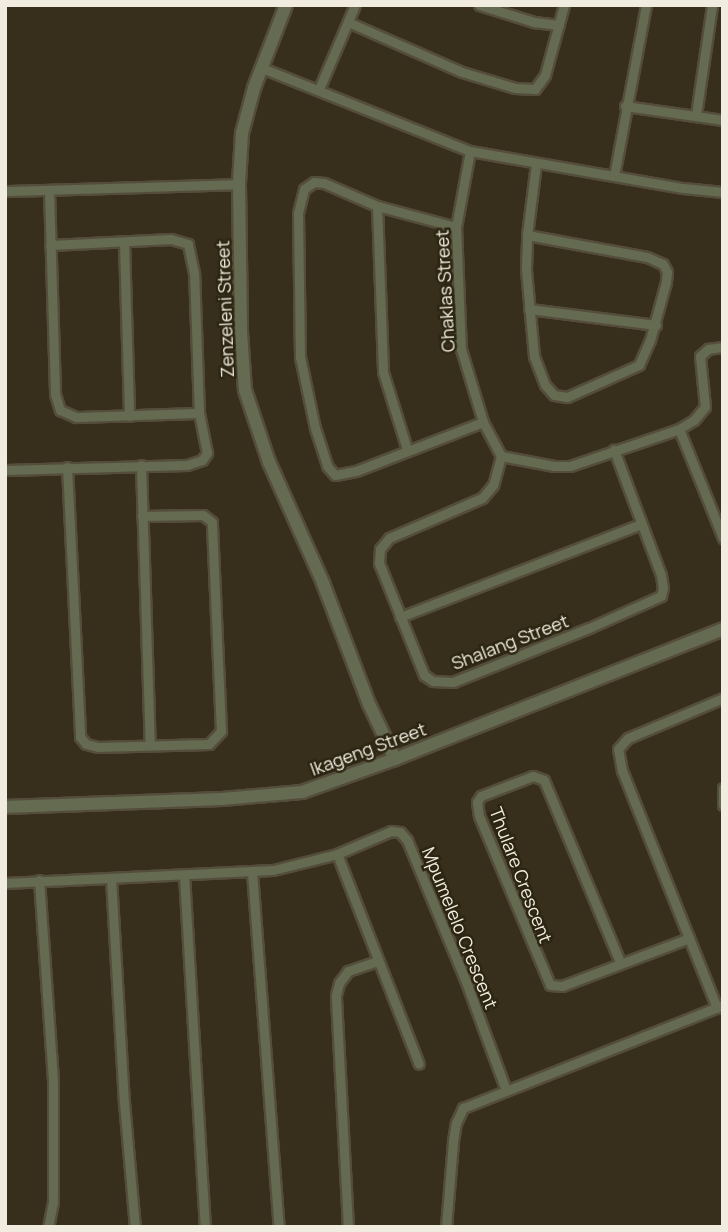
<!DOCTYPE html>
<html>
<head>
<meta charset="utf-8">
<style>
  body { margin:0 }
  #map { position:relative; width:728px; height:1232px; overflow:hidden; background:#372f1b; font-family:Manrope,sans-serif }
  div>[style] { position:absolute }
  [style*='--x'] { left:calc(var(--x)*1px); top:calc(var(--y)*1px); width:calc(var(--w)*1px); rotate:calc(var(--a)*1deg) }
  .roads { filter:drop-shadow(2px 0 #554d3b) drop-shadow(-2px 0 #554d3b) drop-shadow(0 2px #554d3b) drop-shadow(0 -2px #554d3b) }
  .minor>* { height:9px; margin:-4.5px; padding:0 4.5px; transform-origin:4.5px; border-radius:4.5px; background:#646b50 }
  .tertiary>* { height:12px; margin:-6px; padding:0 6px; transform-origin:6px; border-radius:6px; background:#646b50 }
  span { translate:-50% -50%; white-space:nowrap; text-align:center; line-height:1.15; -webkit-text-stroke:5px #2c2511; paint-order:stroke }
  .street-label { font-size:18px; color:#f1ece0 }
  .frame { position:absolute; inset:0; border:7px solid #f1ece0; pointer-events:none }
</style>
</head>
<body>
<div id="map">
  <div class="roads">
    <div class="minor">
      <div style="--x:479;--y:5;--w:58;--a:17.2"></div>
      <div style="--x:534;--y:22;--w:25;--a:7"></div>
      <div style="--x:348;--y:22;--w:124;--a:23.7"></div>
      <div style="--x:462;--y:72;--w:55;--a:16.8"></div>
      <div style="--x:515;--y:88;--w:20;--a:3"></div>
      <div style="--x:535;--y:89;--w:17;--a:-54"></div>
      <div style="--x:545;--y:75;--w:73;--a:-74.8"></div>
      <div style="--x:262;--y:68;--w:224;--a:21.8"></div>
      <div style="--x:470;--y:151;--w:216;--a:9.9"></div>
      <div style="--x:683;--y:188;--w:40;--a:5.7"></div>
      <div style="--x:319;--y:89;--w:91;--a:-66.8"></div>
      <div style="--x:625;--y:106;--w:99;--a:8.1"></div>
      <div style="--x:696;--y:115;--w:111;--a:-81.7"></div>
      <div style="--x:470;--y:151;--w:77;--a:100.4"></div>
      <div style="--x:456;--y:227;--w:122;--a:87.7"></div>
      <div style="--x:461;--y:349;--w:76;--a:73.2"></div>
      <div style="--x:483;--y:422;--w:38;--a:62"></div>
      <div style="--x:614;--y:176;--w:174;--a:-79.4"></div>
      <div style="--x:49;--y:190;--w:204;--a:88.3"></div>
      <div style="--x:55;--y:394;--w:17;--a:73"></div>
      <div style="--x:60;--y:410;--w:17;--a:24"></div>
      <div style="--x:76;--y:417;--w:123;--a:-1.9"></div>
      <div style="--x:5;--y:191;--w:234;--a:-1.7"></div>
      <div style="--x:377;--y:206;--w:166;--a:87.9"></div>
      <div style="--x:383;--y:372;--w:81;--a:72.7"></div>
      <div style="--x:456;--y:227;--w:82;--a:-165.1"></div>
      <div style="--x:377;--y:206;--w:58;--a:-156.5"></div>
      <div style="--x:324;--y:183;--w:10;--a:-174"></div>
      <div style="--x:314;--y:182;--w:12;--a:145"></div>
      <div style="--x:304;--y:189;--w:25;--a:104"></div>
      <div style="--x:298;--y:213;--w:144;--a:89.2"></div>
      <div style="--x:300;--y:357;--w:73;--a:78.1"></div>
      <div style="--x:315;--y:428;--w:40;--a:72"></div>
      <div style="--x:327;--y:466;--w:12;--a:48"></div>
      <div style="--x:335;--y:475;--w:21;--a:-11"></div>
      <div style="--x:356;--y:471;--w:136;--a:-21.1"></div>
      <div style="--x:527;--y:235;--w:122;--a:10.4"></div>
      <div style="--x:647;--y:257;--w:17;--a:24"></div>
      <div style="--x:663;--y:264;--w:9;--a:63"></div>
      <div style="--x:667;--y:272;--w:10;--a:96"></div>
      <div style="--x:666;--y:282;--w:60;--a:105.4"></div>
      <div style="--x:650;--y:340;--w:27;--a:114"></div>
      <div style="--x:639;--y:365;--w:79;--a:156"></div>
      <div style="--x:567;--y:397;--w:13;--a:-171"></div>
      <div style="--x:554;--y:395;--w:13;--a:-132"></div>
      <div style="--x:545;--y:385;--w:31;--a:-111"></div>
      <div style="--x:534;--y:356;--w:87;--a:-95.3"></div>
      <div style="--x:526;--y:269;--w:34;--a:-88"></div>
      <div style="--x:527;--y:235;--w:72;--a:-82.8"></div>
      <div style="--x:124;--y:243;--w:173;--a:88.3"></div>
      <div style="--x:529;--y:309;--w:128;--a:7.2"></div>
      <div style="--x:679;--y:429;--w:118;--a:68"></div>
      <div style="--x:501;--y:456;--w:30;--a:105"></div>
      <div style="--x:493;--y:485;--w:17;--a:130"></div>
      <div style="--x:482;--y:498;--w:101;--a:156.7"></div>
      <div style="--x:389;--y:538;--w:14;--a:129"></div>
      <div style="--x:380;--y:549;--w:14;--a:94"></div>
      <div style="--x:379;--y:563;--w:121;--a:68.1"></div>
      <div style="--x:424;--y:675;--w:11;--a:34"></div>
      <div style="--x:433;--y:681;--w:20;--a:3"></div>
      <div style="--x:453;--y:682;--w:146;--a:-21.7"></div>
      <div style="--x:589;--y:628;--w:79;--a:-24"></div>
      <div style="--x:661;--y:596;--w:8;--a:-76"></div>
      <div style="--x:663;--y:588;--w:13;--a:-99"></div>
      <div style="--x:661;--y:575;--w:134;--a:-110.6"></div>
      <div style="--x:501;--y:456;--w:54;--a:10.7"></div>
      <div style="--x:554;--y:466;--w:16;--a:0"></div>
      <div style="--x:570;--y:466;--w:115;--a:-18.7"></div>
      <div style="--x:679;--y:429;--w:17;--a:-31"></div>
      <div style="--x:694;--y:420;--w:17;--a:-50"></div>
      <div style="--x:705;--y:407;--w:51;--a:-95.6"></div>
      <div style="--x:700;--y:356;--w:11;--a:-41"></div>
      <div style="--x:708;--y:349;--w:15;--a:-8"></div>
      <div style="--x:141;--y:465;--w:280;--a:88.2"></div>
      <div style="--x:67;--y:467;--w:270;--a:87.2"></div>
      <div style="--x:80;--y:737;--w:9;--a:49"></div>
      <div style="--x:86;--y:744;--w:12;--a:14"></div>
      <div style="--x:98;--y:747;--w:111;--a:-1.5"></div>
      <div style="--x:209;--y:744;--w:18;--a:-47"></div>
      <div style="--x:221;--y:731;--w:209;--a:-92.5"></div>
      <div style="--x:212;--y:522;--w:11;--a:-142"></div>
      <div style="--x:203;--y:515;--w:61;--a:179.1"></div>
      <div style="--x:5;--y:470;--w:182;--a:-1.6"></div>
      <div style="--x:187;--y:465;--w:16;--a:-18"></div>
      <div style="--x:202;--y:460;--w:9;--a:-54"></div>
      <div style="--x:207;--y:453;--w:41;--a:-101.3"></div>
      <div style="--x:199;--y:413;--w:140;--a:-92"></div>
      <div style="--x:194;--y:273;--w:30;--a:-102"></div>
      <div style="--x:188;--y:244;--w:18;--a:-164"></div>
      <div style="--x:171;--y:239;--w:121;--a:177.2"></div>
      <div style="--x:400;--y:617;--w:258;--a:-21.1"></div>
      <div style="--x:723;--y:788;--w:17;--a:90"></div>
      <div style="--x:337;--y:854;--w:225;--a:68.7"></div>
      <div style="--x:252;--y:872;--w:356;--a:85.7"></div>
      <div style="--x:184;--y:875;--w:353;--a:86.6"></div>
      <div style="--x:111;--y:878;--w:224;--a:86.7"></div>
      <div style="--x:124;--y:1102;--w:125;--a:85"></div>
      <div style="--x:39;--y:880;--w:202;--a:86"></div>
      <div style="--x:53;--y:1082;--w:120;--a:90"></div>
      <div style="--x:53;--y:1202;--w:25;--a:101"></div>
      <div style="--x:5;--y:883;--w:268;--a:-2.8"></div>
      <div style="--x:273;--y:870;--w:66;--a:-14"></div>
      <div style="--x:337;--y:854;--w:59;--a:-23.1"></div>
      <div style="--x:391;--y:831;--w:9;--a:6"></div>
      <div style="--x:400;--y:832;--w:11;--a:49"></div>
      <div style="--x:407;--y:840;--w:154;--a:67.4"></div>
      <div style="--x:466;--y:982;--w:115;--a:69.7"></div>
      <div style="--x:620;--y:962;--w:197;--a:-112.7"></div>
      <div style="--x:544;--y:780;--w:12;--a:-160"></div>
      <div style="--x:533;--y:776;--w:56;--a:159"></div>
      <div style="--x:481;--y:796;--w:7;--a:124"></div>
      <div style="--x:477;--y:802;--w:14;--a:82"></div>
      <div style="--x:479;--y:816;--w:183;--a:67.2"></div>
      <div style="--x:550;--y:985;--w:12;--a:5"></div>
      <div style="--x:562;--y:986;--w:136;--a:-20.7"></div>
      <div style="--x:717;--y:1008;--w:255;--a:-111.8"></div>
      <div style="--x:622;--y:771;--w:22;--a:-100"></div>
      <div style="--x:618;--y:749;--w:15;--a:-48"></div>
      <div style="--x:628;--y:738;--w:103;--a:-22.8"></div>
      <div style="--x:348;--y:1227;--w:232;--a:-93"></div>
      <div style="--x:336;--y:995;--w:12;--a:-76"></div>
      <div style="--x:339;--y:983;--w:15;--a:-53"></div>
      <div style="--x:348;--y:971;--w:31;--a:-19"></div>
      <div style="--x:446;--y:1227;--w:86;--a:-85.3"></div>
      <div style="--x:453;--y:1141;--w:18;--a:-81"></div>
      <div style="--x:456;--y:1123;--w:17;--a:-65"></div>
      <div style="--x:463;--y:1108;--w:280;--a:-21.6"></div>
    </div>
    <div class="tertiary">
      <div style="--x:286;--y:5;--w:89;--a:111.1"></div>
      <div style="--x:254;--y:88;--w:47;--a:104.9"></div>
      <div style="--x:242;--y:133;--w:51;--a:93.4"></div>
      <div style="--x:239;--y:184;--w:148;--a:89.2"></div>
      <div style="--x:241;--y:332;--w:58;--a:86.1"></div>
      <div style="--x:245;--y:390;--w:76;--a:71.6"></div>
      <div style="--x:269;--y:462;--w:133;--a:65.9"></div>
      <div style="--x:323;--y:583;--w:129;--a:69.2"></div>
      <div style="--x:369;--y:704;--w:61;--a:64.7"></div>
      <div style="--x:5;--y:807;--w:217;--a:-2.1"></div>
      <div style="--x:222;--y:799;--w:80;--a:-5"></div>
      <div style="--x:302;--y:792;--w:99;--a:-19.5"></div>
      <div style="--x:395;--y:759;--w:353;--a:-21.6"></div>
    </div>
  </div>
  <div class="street-label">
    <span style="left:445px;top:291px;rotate:-93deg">Chaklas Street</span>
    <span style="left:225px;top:309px;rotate:-92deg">Zenzeleni Street</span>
    <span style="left:510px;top:642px;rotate:-21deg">Shalang Street</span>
    <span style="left:368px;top:749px;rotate:-20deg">Ikageng Street</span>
    <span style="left:521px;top:875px;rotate:69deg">Thulare Crescent</span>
    <span style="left:460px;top:928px;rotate:68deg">Mpumelelo Crescent</span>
  </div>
  <div class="frame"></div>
</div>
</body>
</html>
